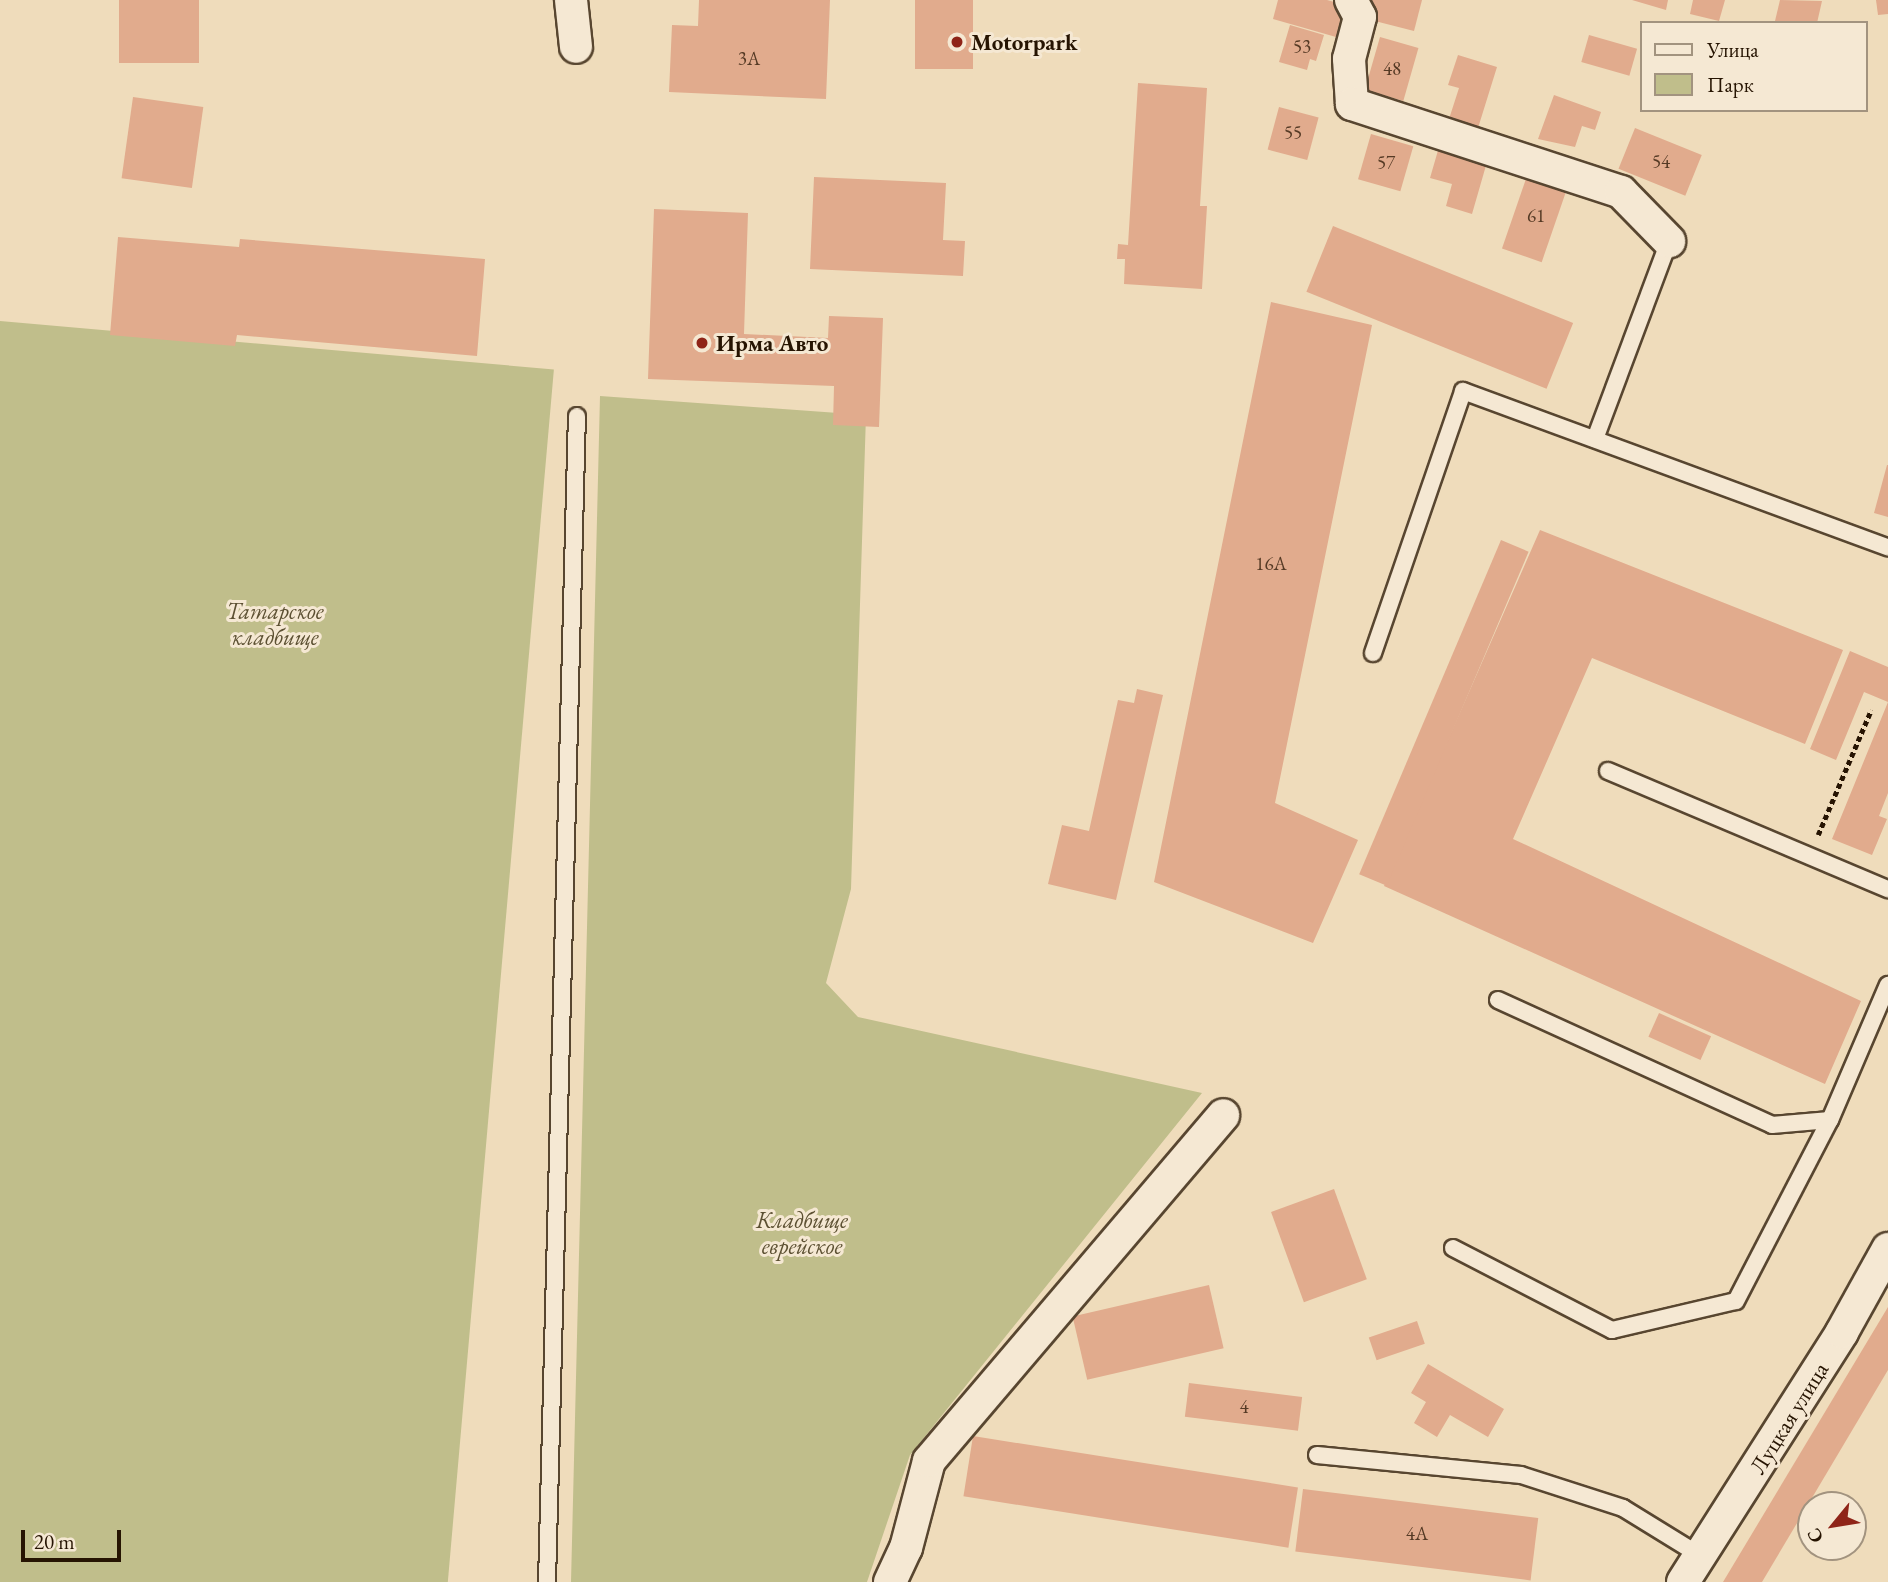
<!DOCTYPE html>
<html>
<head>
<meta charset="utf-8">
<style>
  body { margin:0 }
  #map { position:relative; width:1888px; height:1582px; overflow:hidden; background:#efdcbb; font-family:"EB Garamond",serif }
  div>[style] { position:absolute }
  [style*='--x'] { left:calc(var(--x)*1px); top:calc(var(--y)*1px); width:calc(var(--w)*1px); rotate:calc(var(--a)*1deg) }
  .green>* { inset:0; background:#c0be8b; transform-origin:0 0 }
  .building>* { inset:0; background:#e1ab8d; transform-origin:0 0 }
  .path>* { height:4.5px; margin-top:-2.25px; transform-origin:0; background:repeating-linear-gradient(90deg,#261402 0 5px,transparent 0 8.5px) }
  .roads { filter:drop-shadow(2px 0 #584630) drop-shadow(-2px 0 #584630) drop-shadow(0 2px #584630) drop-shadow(0 -2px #584630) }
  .lane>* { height:16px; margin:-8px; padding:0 8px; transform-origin:8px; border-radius:8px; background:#f5e8d3 }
  .street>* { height:32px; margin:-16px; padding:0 16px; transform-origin:16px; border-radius:16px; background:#f5e8d3 }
  .dots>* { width:19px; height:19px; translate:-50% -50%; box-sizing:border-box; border:4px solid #f5e8d3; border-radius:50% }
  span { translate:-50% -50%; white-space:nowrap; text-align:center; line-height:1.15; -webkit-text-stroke:6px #f5e8d3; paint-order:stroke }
  .number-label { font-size:19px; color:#553a25 }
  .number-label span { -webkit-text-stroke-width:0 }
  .poi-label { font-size:23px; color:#261402; font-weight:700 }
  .left { translate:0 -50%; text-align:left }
  .park-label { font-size:23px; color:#5c5032; font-style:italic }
  .street-label { font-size:23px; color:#261402 }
  .legend { position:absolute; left:1640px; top:21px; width:228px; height:91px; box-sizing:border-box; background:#f5e8d3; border:2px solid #a2937f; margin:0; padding:9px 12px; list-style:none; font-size:21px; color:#261402 }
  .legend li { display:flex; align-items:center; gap:14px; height:35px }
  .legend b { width:35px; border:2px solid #a2937f }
  .north { position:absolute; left:1797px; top:1491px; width:70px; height:70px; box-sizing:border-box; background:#f5e8d3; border:2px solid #a2937f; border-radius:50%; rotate:240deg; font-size:19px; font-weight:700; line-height:28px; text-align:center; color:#261402 }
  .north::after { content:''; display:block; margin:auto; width:24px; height:32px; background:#8f2418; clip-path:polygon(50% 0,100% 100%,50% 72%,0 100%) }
  .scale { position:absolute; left:21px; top:1530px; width:100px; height:32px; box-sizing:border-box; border:4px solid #261402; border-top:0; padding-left:9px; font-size:21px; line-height:24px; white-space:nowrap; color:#261402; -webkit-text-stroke:5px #f5e8d3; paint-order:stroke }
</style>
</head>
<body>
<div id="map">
  <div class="green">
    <div style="left:0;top:321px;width:556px;height:1261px;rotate:5deg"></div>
    <div style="clip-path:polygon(600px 396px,866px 415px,851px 889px,826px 983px,858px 1017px,1202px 1093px,910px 1455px,867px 1582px,571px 1582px)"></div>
  </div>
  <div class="building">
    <div style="left:119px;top:0;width:80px;height:63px"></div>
    <div style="clip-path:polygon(699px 0,830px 0,826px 99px,669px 92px,672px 25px,698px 26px)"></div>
    <div style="left:915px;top:0;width:58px;height:69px"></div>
    <div style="clip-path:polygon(1278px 0,1327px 0,1345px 5px,1336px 37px,1273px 19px)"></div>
    <div style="clip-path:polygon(1372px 0,1422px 0,1414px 31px,1367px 19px)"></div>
    <div style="clip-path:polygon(1632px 0,1668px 0,1666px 10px)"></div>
    <div style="clip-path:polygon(1693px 0,1725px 0,1719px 21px,1690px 14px)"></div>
    <div style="clip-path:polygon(1780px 0,1822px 1px,1817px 23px,1775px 21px)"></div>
    <div style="clip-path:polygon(1876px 0,1888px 0,1888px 14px,1878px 15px)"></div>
    <div style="clip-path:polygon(1290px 25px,1324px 35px,1316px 61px,1310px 59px,1307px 70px,1279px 62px)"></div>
    <div style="left:1589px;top:35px;width:50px;height:28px;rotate:16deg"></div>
    <div style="left:1380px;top:37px;width:40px;height:55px;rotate:16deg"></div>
    <div style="clip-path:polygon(1458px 55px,1497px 67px,1478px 128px,1449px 119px,1459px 88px,1448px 85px)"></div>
    <div style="clip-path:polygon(1138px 83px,1207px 88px,1200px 206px,1207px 206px,1202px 289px,1124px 284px,1125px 259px,1117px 259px,1118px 244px,1128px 245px)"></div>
    <div style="clip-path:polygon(1554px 95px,1601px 112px,1595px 130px,1582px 126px,1575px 147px,1538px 139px)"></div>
    <div style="left:133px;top:97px;width:71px;height:82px;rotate:8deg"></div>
    <div style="left:1279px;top:107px;width:41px;height:44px;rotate:15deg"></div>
    <div style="left:1635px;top:128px;width:72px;height:44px;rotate:22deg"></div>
    <div style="left:1371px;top:134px;width:44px;height:47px;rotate:16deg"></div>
    <div style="clip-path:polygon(1439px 147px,1487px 162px,1472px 214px,1446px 206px,1452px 184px,1430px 178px)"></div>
    <div style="left:1529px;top:170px;width:42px;height:83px;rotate:19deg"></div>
    <div style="clip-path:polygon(814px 177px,946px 183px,943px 240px,965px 241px,963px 276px,810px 269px)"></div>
    <div style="clip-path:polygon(654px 209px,748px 213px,744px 334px,828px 338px,829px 316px,883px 318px,879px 427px,833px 425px,834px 386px,648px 379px)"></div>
    <div style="left:1333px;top:226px;width:259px;height:71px;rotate:22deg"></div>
    <div style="clip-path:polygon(118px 237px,239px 247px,240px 239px,485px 259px,477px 356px,237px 335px,235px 346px,110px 335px)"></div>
    <div style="clip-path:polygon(1271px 302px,1372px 325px,1275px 803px,1358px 840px,1313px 943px,1154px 882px)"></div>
    <div style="clip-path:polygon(1887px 465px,1888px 465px,1888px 517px,1874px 513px)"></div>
    <div style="clip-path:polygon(1540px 530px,1843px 650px,1805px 744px,1592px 658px,1513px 839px,1861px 1001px,1825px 1084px,1384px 886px)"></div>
    <div style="left:1501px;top:540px;width:30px;height:363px;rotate:23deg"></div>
    <div style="clip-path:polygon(1850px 651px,1888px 667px,1888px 702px,1864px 692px,1836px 760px,1810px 749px)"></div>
    <div style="clip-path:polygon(1137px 689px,1163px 695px,1116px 900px,1048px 884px,1062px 825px,1089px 831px,1118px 700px,1134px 703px)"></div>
    <div style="clip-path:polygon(1888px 702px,1888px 793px,1879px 816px,1887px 819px,1872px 855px,1832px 839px)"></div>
    <div style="left:1659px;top:1013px;width:57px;height:26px;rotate:24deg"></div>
    <div style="left:1334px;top:1189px;width:96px;height:67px;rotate:70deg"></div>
    <div style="left:1209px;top:1285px;width:65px;height:140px;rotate:77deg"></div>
    <div style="clip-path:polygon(1888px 1307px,1888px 1370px,1762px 1582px,1723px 1582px)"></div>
    <div style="left:1417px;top:1321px;width:24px;height:51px;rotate:71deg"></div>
    <div style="clip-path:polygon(1428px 1364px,1504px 1409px,1488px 1437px,1450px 1415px,1437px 1437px,1414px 1423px,1426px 1402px,1411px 1393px)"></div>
    <div style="left:1189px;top:1383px;width:114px;height:34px;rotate:7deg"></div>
    <div style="left:973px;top:1436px;width:329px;height:61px;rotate:9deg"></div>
    <div style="left:1303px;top:1489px;width:237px;height:63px;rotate:7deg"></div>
  </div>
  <div class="path">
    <div style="--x:1818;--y:835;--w:136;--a:-67"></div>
  </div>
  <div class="roads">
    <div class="lane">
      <div style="--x:1595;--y:439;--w:211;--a:-69.5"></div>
      <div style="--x:1373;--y:653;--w:277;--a:-71"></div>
      <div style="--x:1463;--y:391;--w:453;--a:20.2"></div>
      <div style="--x:1608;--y:771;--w:304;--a:22.9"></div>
      <div style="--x:1498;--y:1000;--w:301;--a:24.5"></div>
      <div style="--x:1772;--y:1125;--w:58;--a:-4.9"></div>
      <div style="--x:1830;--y:1120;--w:147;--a:-66.8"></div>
      <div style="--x:1453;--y:1248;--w:179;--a:27.3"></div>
      <div style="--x:1612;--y:1330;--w:127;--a:-13.2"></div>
      <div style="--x:1736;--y:1301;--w:204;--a:-62.6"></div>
      <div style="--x:1317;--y:1455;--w:205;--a:5.6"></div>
      <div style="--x:1521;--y:1475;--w:107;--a:17.9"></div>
      <div style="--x:1623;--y:1508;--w:92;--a:31.6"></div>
      <div style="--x:547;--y:1582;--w:1166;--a:-88.53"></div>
    </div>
    <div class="street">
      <div style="--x:571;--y:0;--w:47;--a:83.9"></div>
      <div style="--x:1351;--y:0;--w:19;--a:62"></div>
      <div style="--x:1360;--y:17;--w:43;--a:104.7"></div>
      <div style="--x:1349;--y:59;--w:45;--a:86.2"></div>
      <div style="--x:1352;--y:104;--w:283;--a:18.1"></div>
      <div style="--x:1621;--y:192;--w:69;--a:45.6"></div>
      <div style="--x:890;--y:1582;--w:38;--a:-65"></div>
      <div style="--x:906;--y:1548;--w:90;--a:-75.2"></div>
      <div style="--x:929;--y:1461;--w:454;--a:-49.6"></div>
      <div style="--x:1683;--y:1582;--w:296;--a:-57.5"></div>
      <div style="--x:1842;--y:1332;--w:95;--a:-61"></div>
    </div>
  </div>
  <div class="dots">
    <div style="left:957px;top:42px;background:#8f2418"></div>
    <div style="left:702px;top:343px;background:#8f2418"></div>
  </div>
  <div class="number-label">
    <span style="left:1302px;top:47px">53</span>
    <span style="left:749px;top:59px">3А</span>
    <span style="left:1392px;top:69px">48</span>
    <span style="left:1293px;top:133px">55</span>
    <span style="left:1661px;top:162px">54</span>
    <span style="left:1386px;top:163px">57</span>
    <span style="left:1536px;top:216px">61</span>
    <span style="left:1271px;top:564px">16А</span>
    <span style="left:1244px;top:1407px">4</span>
    <span style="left:1417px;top:1534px">4А</span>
  </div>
  <div class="poi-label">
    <span class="left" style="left:971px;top:42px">Motorpark</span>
    <span class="left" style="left:716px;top:343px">Ирма Авто</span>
  </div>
  <div class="park-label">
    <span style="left:275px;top:624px">Татарское<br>кладбище</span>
    <span style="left:802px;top:1233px">Кладбище<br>еврейское</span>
  </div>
  <div class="street-label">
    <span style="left:1789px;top:1418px;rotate:-58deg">Луцкая улица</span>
  </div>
  <ul class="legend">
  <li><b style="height:9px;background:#f5e8d3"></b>Улица</li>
  <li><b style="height:19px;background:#c0be8b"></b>Парк</li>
  </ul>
  <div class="north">С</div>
  <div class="scale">20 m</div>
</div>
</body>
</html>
